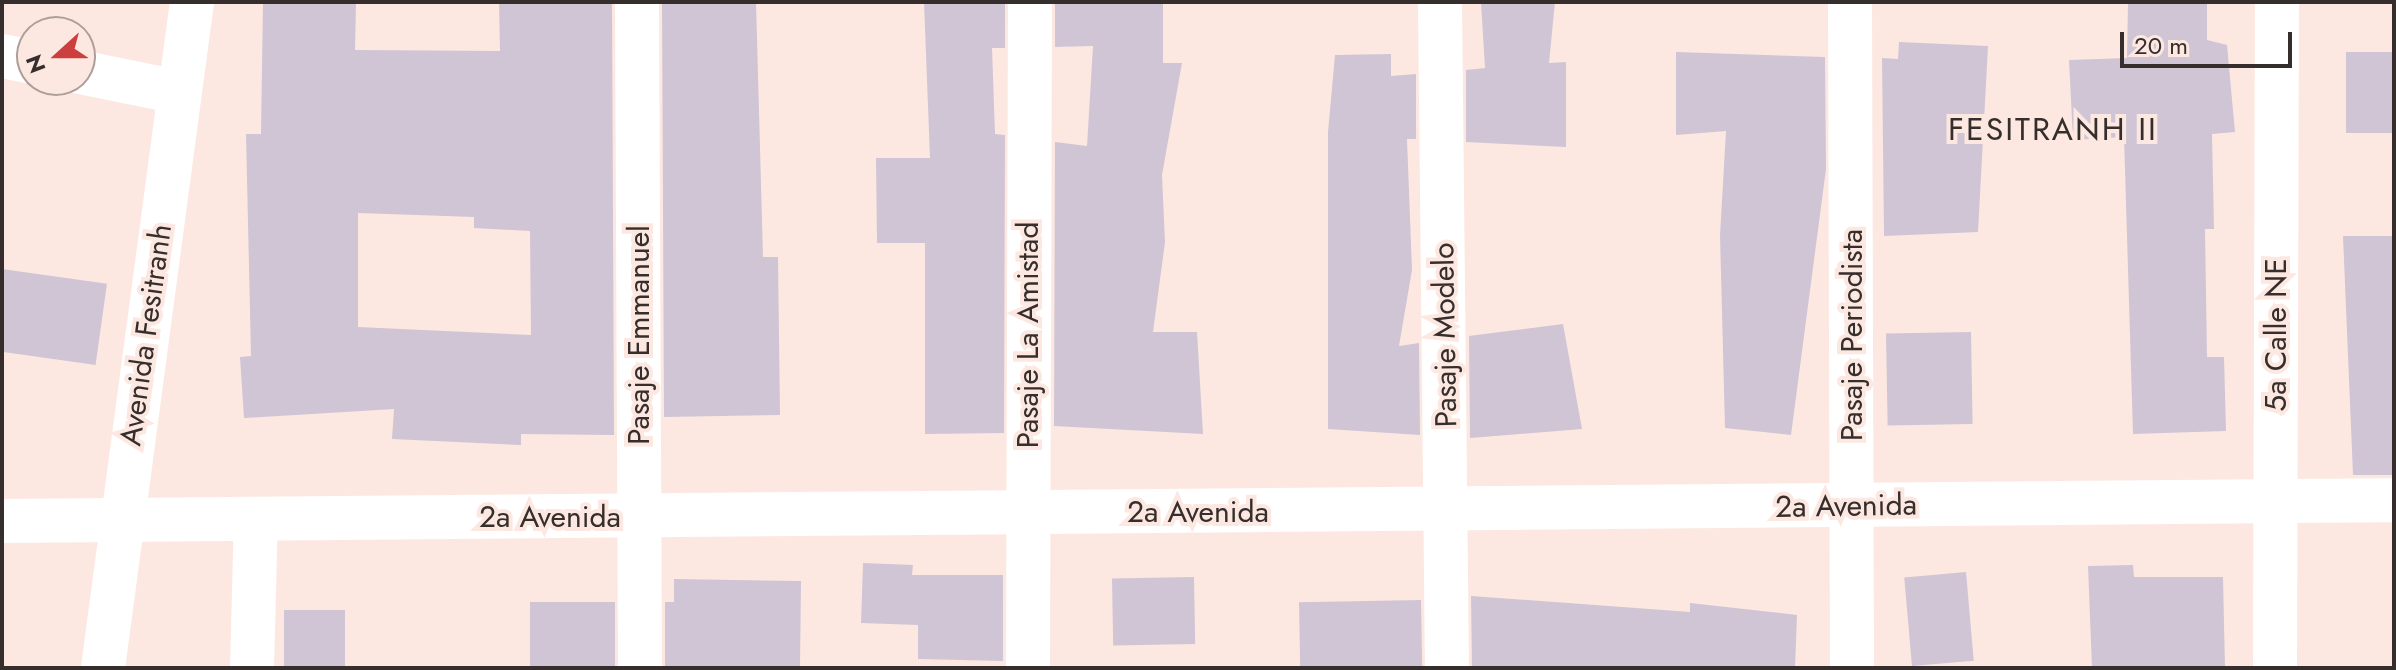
<!DOCTYPE html>
<html>
<head>
<meta charset="utf-8">
<style>
  body { margin:0 }
  #map { position:relative; width:2396px; height:670px; overflow:hidden; background:#fce8e1; font-family:Jost,sans-serif }
  div>[style] { position:absolute }
  [style*='--x'] { left:calc(var(--x)*1px); top:calc(var(--y)*1px); width:calc(var(--w)*1px); rotate:calc(var(--a)*1deg) }
  .building>* { inset:0; background:#cfc5d5; transform-origin:0 0 }
  .minor>* { height:44px; margin:-22px; padding:0 22px; transform-origin:22px; border-radius:22px; background:#fff }
  span { translate:-50% -50%; white-space:nowrap; text-align:center; line-height:1.15; -webkit-text-stroke:8px #fce8e1; paint-order:stroke }
  .street-label { font-size:30px; color:#362e2c }
  .neighbourhood-label { font-size:32px; color:#362e2c; letter-spacing:2px }
  .frame { position:absolute; inset:0; border:4px solid #362e2c; pointer-events:none }
  .north { position:absolute; left:16px; top:16px; width:80px; height:80px; box-sizing:border-box; background:#fce8e1; border:2px solid #ad9e99; border-radius:50%; rotate:249deg; font-size:22px; font-weight:700; line-height:32px; text-align:center; color:#362e2c }
  .north::after { content:''; display:block; margin:auto; width:28px; height:36px; background:#cd3e3e; clip-path:polygon(50% 0,100% 100%,50% 72%,0 100%) }
  .scale { position:absolute; left:2120px; top:32px; width:172px; height:36px; box-sizing:border-box; border:4px solid #362e2c; border-top:0; padding-left:10px; font-size:24px; line-height:28px; white-space:nowrap; color:#362e2c; -webkit-text-stroke:6px #fce8e1; paint-order:stroke }
</style>
</head>
<body>
<div id="map">
  <div class="building">
    <div style="clip-path:polygon(evenodd,263px 2px,356px 2px,355px 50px,500px 51px,499px 2px,612px 2px,614px 435px,521px 434px,521px 445px,392px 439px,394px 409px,244px 418px,240px 357px,251px 356px,246px 134px,261px 134px,263px 2px,358px 213px,474px 217px,474px 228px,530px 231px,531px 335px,358px 327px,358px 213px)"></div>
    <div style="clip-path:polygon(662px 2px,756px 2px,763px 257px,778px 257px,780px 415px,664px 417px)"></div>
    <div style="clip-path:polygon(924px 2px,1005px 2px,1005px 48px,992px 48px,995px 134px,1005px 135px,1004px 433px,925px 434px,925px 243px,877px 243px,876px 158px,930px 158px)"></div>
    <div style="clip-path:polygon(1055px 2px,1163px 2px,1163px 63px,1182px 63px,1162px 175px,1165px 242px,1153px 332px,1197px 332px,1203px 434px,1054px 426px,1055px 142px,1087px 146px,1093px 46px,1055px 47px)"></div>
    <div style="clip-path:polygon(1481px 2px,1555px 2px,1549px 63px,1566px 62px,1566px 147px,1466px 142px,1466px 70px,1485px 68px)"></div>
    <div style="clip-path:polygon(2128px 2px,2207px 2px,2207px 40px,2227px 45px,2235px 132px,2212px 134px,2214px 229px,2205px 229px,2207px 357px,2224px 357px,2226px 431px,2133px 434px,2124px 137px,2073px 140px,2069px 60px,2127px 58px)"></div>
    <div style="clip-path:polygon(1899px 42px,1988px 46px,1978px 232px,1884px 236px,1882px 58px,1898px 59px)"></div>
    <div style="clip-path:polygon(1676px 52px,1825px 57px,1826px 169px,1791px 435px,1725px 428px,1720px 235px,1726px 131px,1676px 135px)"></div>
    <div style="left:2346px;top:52px;width:48px;height:81px"></div>
    <div style="clip-path:polygon(1391px 54px,1391px 76px,1416px 74px,1416px 139px,1407px 139px,1412px 270px,1399px 346px,1419px 343px,1420px 435px,1328px 429px,1328px 132px,1335px 55px)"></div>
    <div style="clip-path:polygon(2343px 236px,2394px 236px,2394px 475px,2353px 475px)"></div>
    <div style="left:2px;top:269px;width:106px;height:82px;rotate:8deg"></div>
    <div style="clip-path:polygon(1563px 324px,1582px 429px,1470px 438px,1469px 336px)"></div>
    <div style="left:1971px;top:332px;width:92px;height:85px;rotate:89deg"></div>
    <div style="clip-path:polygon(863px 563px,913px 565px,912px 575px,1003px 575px,1003px 661px,918px 659px,918px 625px,861px 623px)"></div>
    <div style="clip-path:polygon(2133px 565px,2134px 577px,2223px 577px,2225px 668px,2092px 668px,2088px 566px)"></div>
    <div style="left:1966px;top:572px;width:89px;height:62px;rotate:85deg"></div>
    <div style="left:1194px;top:577px;width:67px;height:82px;rotate:89deg"></div>
    <div style="clip-path:polygon(674px 579px,801px 581px,800px 668px,665px 668px,665px 602px,674px 602px)"></div>
    <div style="clip-path:polygon(1471px 596px,1690px 612px,1690px 603px,1797px 615px,1795px 668px,1472px 668px)"></div>
    <div style="left:1421px;top:600px;width:67px;height:122px;rotate:89deg"></div>
    <div style="left:615px;top:602px;width:66px;height:85px;rotate:90deg"></div>
    <div style="left:284px;top:610px;width:61px;height:58px"></div>
  </div>
  <div class="minor">
    <div style="--x:637;--y:2;--w:666;--a:89.74"></div>
    <div style="--x:1440;--y:2;--w:666;--a:89.4"></div>
    <div style="--x:1850;--y:2;--w:666;--a:89.83"></div>
    <div style="--x:2;--y:56;--w:31;--a:11"></div>
    <div style="--x:80;--y:72;--w:100;--a:11.5"></div>
    <div style="--x:2;--y:521;--w:2392;--a:-0.5"></div>
    <div style="--x:103;--y:668;--w:672;--a:-82.39"></div>
    <div style="--x:252;--y:668;--w:148;--a:-88.5"></div>
    <div style="--x:1028;--y:668;--w:666;--a:-89.83"></div>
    <div style="--x:2275;--y:668;--w:666;--a:-89.83"></div>
  </div>
  <div class="street-label">
    <span style="left:146px;top:335px;rotate:-82deg">Avenida Fesitranh</span>
    <span style="left:639px;top:335px;rotate:-90deg">Pasaje Emmanuel</span>
    <span style="left:1028px;top:335px;rotate:-90deg">Pasaje La Amistad</span>
    <span style="left:1445px;top:335px;rotate:-91deg">Pasaje Modelo</span>
    <span style="left:1852px;top:335px;rotate:-90deg">Pasaje Periodista</span>
    <span style="left:2276px;top:335px;rotate:-90deg">5a Calle NE</span>
    <span style="left:1846px;top:506px;rotate:-1deg">2a Avenida</span>
    <span style="left:1198px;top:512px">2a Avenida</span>
    <span style="left:550px;top:517px">2a Avenida</span>
  </div>
  <div class="neighbourhood-label">
    <span style="left:2053px;top:129px">FESITRANH II</span>
  </div>
  <div class="frame"></div>
  <div class="north">N</div>
  <div class="scale">20 m</div>
</div>
</body>
</html>
